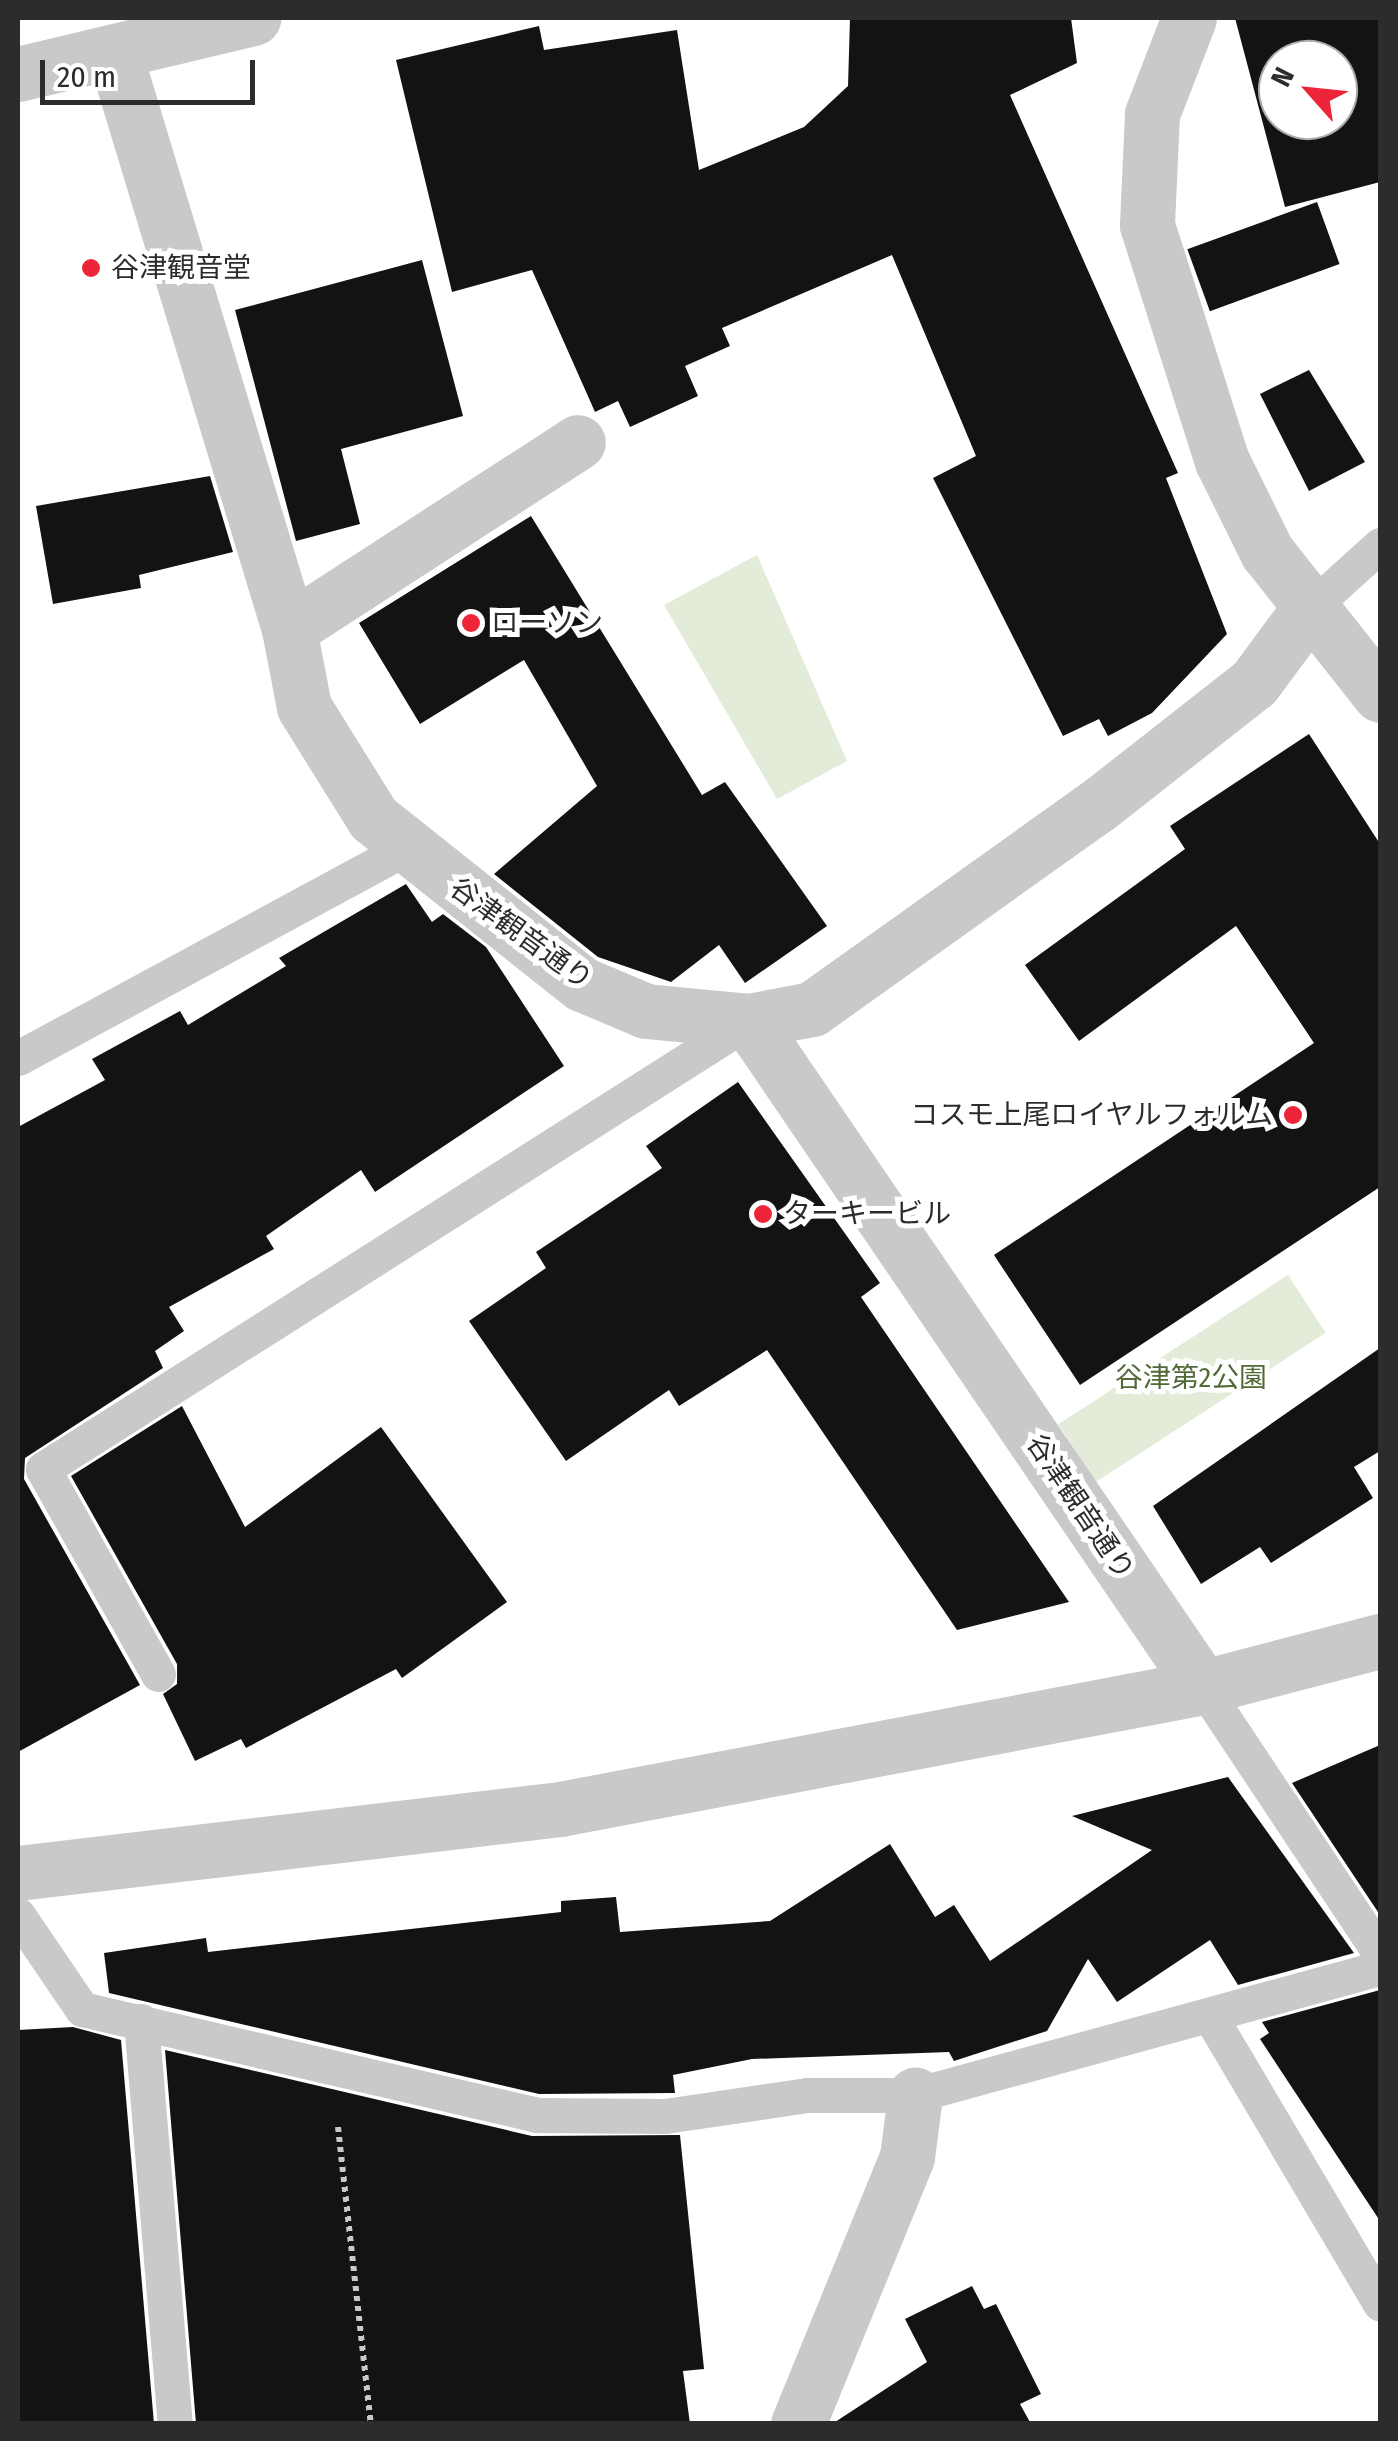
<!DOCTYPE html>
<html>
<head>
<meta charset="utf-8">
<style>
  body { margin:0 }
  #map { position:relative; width:1398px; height:2441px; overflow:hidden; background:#fff; font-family:"Fira Sans Condensed","Noto Sans JP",sans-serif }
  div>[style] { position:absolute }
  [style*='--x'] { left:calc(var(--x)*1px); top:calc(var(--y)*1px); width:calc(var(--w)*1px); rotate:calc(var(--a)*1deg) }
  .green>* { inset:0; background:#e3ebd9; transform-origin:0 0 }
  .building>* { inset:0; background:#131313; transform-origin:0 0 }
  .path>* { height:6px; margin-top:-3px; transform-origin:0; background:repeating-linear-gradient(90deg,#c9c9c9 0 5px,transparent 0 10px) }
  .service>* { height:35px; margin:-17.5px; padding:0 17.5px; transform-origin:17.5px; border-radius:17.5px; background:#c9c9c9 }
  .minor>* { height:55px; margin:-27.5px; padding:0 27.5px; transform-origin:27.5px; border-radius:27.5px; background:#c9c9c9 }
  .tertiary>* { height:55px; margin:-27.5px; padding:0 27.5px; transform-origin:27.5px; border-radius:27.5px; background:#c9c9c9 }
  .dots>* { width:28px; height:28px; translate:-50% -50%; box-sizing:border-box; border:5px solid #fff; border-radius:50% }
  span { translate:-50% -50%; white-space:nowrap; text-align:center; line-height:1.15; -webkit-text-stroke:10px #fff; paint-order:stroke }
  .poi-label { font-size:28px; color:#2c2c2c }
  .left { translate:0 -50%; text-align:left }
  .right { translate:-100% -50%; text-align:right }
  .street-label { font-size:28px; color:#2c2c2c }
  .park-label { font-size:28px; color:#516a38 }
  .frame { position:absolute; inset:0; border:20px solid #2c2c2c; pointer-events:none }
  .north { position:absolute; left:1258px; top:40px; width:100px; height:100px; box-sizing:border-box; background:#fff; border:2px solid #ababab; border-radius:50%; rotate:297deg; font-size:28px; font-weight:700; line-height:40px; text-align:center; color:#2c2c2c }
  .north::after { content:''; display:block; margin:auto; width:35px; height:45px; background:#ee2439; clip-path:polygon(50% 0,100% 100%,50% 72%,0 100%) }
  .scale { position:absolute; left:40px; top:60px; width:215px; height:45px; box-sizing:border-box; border:5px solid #2c2c2c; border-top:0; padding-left:12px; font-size:30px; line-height:35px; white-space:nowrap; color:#2c2c2c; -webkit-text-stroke:8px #fff; paint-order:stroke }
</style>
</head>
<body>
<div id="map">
  <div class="green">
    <div style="clip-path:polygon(757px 555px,847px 761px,777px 799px,664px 605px)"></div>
    <div style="left:1288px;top:1275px;width:69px;height:274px;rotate:57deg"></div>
  </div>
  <div class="building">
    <div style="clip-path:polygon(850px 18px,1071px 18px,1077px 63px,1010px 95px,1178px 473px,1166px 478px,1227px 634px,1152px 713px,1108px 736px,1099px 719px,1063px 736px,933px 478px,976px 456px,892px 255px,722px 328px,730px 346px,685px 366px,698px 396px,630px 427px,618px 401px,595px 412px,532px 270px,452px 292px,396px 60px,539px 26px,544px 50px,677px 30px,699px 170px,804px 127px,848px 86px)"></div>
    <div style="clip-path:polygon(evenodd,1235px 18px,1380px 18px,1380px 182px,1285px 207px,1235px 18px,1278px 60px,1338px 60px,1338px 120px,1278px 120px,1278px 60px)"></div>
    <div style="left:1317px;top:202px;width:66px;height:138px;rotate:70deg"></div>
    <div style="clip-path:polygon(422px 260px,463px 416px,341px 449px,360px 524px,296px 541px,235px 310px)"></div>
    <div style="clip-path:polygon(1309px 370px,1365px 462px,1309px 491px,1260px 394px)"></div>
    <div style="clip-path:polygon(210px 476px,233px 552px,139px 575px,141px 588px,53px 604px,36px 506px)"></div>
    <div style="clip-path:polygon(531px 516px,702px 795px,725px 782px,827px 926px,745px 983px,719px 945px,671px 982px,598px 957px,494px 874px,597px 786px,524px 660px,420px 724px,359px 623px)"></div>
    <div style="clip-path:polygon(1309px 734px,1380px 844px,1380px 1187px,1080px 1385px,994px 1255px,1314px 1043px,1236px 926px,1079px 1041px,1025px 965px,1185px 849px,1170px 826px)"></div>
    <div style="clip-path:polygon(406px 884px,432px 922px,443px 914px,486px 947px,564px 1066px,375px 1192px,361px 1170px,266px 1236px,274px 1249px,169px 1307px,184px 1331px,155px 1351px,163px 1368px,25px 1458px,24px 1479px,140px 1685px,18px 1752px,18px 1127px,105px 1080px,92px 1059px,180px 1011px,188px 1025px,286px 966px,279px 958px)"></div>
    <div style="clip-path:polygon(738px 1082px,880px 1283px,861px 1297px,1069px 1602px,957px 1630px,767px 1350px,679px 1406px,669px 1390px,566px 1461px,469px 1321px,546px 1268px,536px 1252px,662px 1168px,646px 1146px)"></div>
    <div style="clip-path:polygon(1380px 1348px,1380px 1451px,1354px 1467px,1373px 1498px,1271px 1563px,1260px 1547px,1201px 1584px,1153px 1506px)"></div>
    <div style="clip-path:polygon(182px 1406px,245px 1527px,381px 1427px,507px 1602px,402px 1678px,396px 1669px,246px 1748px,241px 1739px,195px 1761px,163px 1694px,177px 1684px,177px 1664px,71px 1476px)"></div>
    <div style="clip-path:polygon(1380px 1745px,1380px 1915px,1292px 1783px)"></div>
    <div style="clip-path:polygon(1228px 1777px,1354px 1953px,1238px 1985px,1210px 1940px,1117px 2002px,1088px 1959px,1047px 2031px,954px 2061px,949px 2052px,752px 2059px,673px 2075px,675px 2093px,539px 2094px,109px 1993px,104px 1953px,206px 1938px,208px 1952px,561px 1912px,561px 1901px,616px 1897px,620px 1932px,770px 1921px,890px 1844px,935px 1917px,954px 1905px,990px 1961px,1152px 1850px,1072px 1816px)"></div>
    <div style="clip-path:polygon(1380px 1990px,1380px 2221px,1260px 2039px,1269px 2033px,1262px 2022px)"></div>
    <div style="clip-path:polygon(73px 2027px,121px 2040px,154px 2424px,18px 2424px,18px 2030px)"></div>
    <div style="clip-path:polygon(165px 2050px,532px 2136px,680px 2135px,704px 2369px,683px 2371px,690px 2424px,196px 2424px)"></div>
    <div style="clip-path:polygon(972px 2286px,984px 2309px,996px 2304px,1041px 2394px,1020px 2404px,1031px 2424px,832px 2424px,927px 2362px,905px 2319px)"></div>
  </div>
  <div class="path">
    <div style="--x:338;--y:2127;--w:299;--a:83.7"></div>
  </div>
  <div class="service">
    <div style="--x:1308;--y:610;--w:97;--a:-42.1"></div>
    <div style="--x:18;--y:1058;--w:439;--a:-28.4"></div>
    <div style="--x:158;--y:1674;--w:235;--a:-119.3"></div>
    <div style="--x:43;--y:1469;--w:836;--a:-32.4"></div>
    <div style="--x:1203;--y:1687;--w:320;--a:56.4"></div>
    <div style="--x:18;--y:1915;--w:114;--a:55.8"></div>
    <div style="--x:82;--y:2009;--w:466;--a:13.1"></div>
    <div style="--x:536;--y:2115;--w:129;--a:0.4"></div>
    <div style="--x:665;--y:2116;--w:144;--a:-8.4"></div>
    <div style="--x:807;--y:2095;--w:108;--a:0"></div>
    <div style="--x:915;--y:2095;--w:482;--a:-15.3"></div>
    <div style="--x:1210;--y:2016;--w:334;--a:59.4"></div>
    <div style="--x:141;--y:2021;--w:404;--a:85.2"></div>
  </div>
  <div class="minor">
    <div style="--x:1189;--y:18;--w:103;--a:111.1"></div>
    <div style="--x:1152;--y:114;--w:111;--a:92.6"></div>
    <div style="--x:1147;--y:225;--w:248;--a:72.4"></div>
    <div style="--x:1222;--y:461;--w:102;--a:63.7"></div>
    <div style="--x:1267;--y:552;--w:182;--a:51.7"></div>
    <div style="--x:115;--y:55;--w:600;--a:73.14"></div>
    <div style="--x:289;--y:629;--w:79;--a:79.1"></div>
    <div style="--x:304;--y:707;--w:131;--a:58.1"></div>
    <div style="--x:373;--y:818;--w:267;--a:38.5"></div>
    <div style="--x:582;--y:984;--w:69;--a:22.9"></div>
    <div style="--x:646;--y:1011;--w:103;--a:5.5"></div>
    <div style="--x:749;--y:1021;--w:806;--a:55.72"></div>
    <div style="--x:18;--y:74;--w:242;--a:-13.4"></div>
    <div style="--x:289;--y:629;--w:344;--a:-32.9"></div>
    <div style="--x:749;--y:1021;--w:64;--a:-10.8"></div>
    <div style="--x:812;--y:1009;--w:350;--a:-35.5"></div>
    <div style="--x:1097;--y:806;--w:199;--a:-38.1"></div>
    <div style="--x:1254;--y:683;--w:91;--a:-53.5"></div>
    <div style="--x:798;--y:2424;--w:288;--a:-67.8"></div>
    <div style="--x:907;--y:2157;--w:63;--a:-82.6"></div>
  </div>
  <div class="tertiary">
    <div style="--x:18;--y:1873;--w:546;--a:-6.73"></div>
    <div style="--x:560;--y:1809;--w:654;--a:-10.74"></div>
    <div style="--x:1203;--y:1687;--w:183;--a:-14.6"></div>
  </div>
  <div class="dots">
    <div style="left:91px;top:268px;background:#ee2439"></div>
    <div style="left:471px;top:623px;background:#ee2439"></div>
    <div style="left:1293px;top:1115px;background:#ee2439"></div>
    <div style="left:763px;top:1214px;background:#ee2439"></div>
  </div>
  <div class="poi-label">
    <span class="left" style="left:111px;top:268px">谷津観音堂</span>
    <span class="left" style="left:491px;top:623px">ローソン</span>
    <span class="right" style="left:1273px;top:1115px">コスモ上尾ロイヤルフォルム</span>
    <span class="left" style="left:783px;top:1214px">ターキービル</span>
  </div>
  <div class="street-label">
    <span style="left:521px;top:934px;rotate:36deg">谷津観音通り</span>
    <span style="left:1080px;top:1507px;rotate:56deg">谷津観音通り</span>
  </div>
  <div class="park-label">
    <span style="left:1191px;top:1378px">谷津第2公園</span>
  </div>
  <div class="frame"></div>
  <div class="north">N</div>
  <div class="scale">20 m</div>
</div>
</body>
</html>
